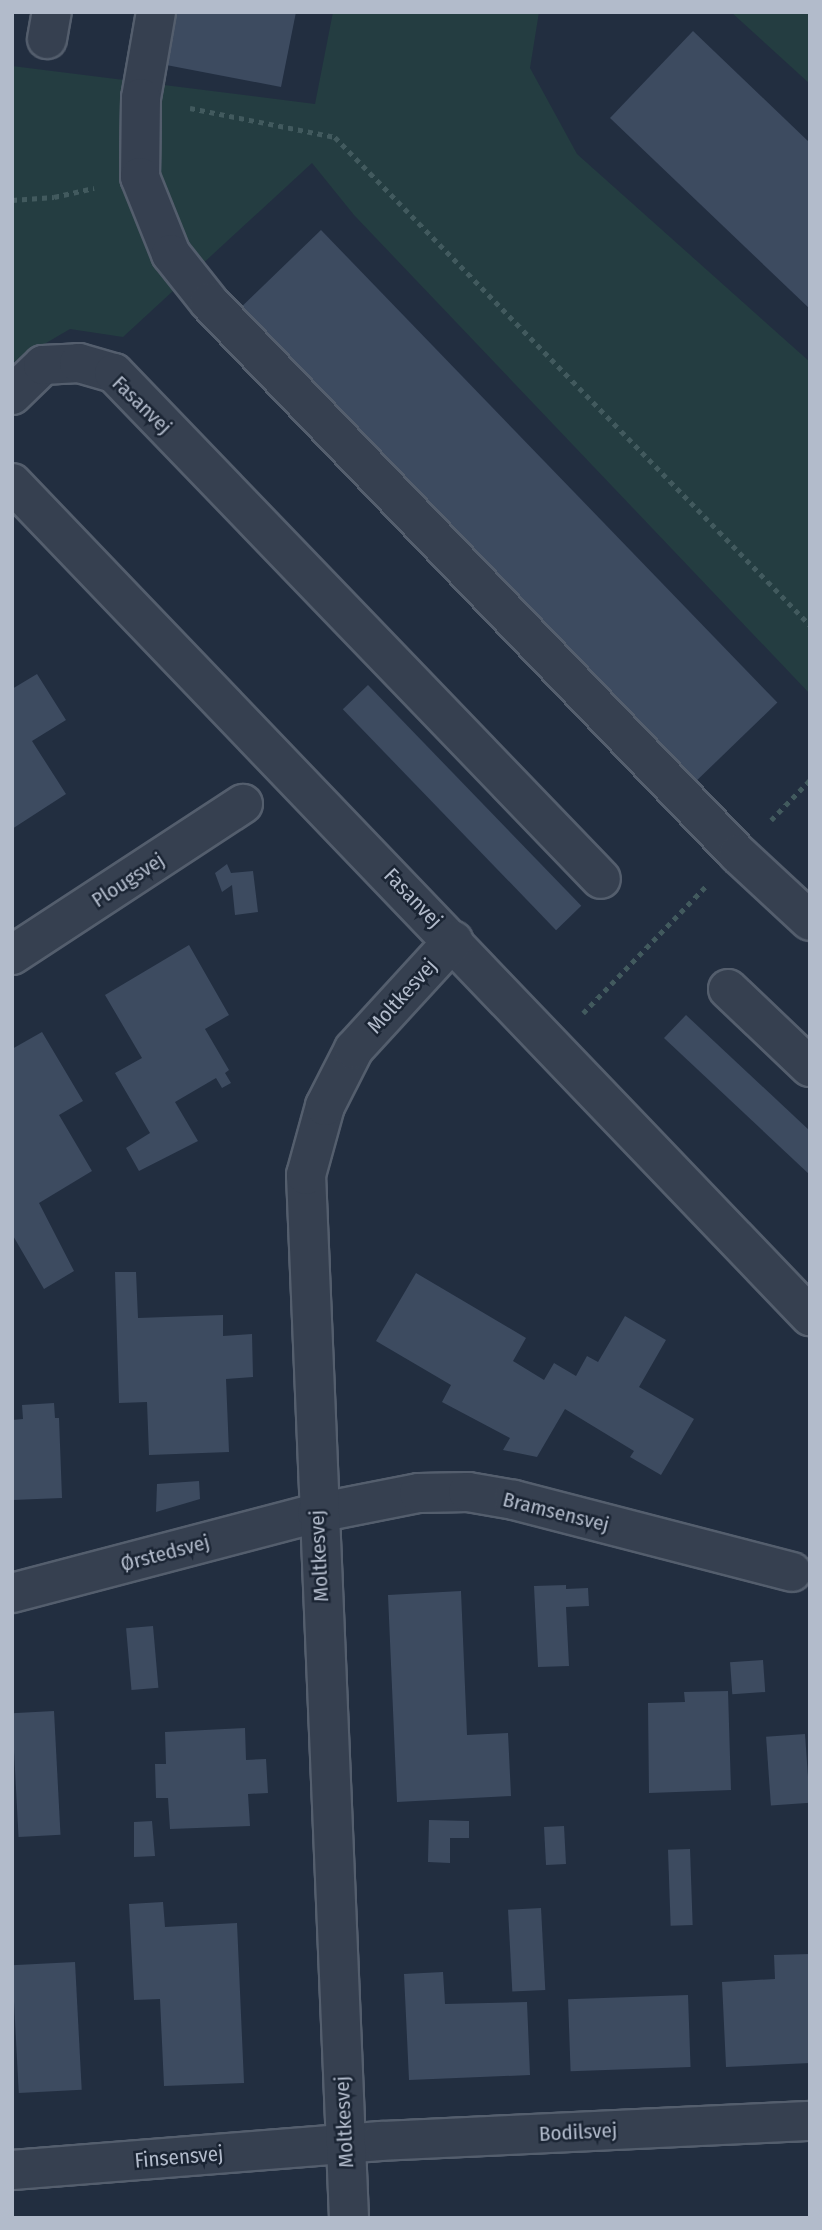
<!DOCTYPE html>
<html>
<head>
<meta charset="utf-8">
<style>
  body { margin:0 }
  #map { position:relative; width:822px; height:2230px; overflow:hidden; background:#222e40; font-family:"Fira Sans Condensed",sans-serif }
  div>[style] { position:absolute }
  [style*='--x'] { left:calc(var(--x)*1px); top:calc(var(--y)*1px); width:calc(var(--w)*1px); rotate:calc(var(--a)*1deg) }
  .green>* { inset:0; background:#243d41 }
  .building>* { inset:0; background:#3d4b60; transform-origin:0 0 }
  .path>* { height:4.5px; margin-top:-2.25px; transform-origin:0; background:repeating-linear-gradient(90deg,#425a5e 0 5px,transparent 0 10px) }
  .roads { filter:drop-shadow(2px 0 #545e6d) drop-shadow(-2px 0 #545e6d) drop-shadow(0 2px #545e6d) drop-shadow(0 -2px #545e6d) }
  .minor>* { height:38px; margin:-19px; padding:0 19px; transform-origin:19px; border-radius:19px; background:#364050 }
  span { translate:-50% -50%; white-space:nowrap; text-align:center; line-height:1.15; -webkit-text-stroke:5px #1b2534; paint-order:stroke }
  .street-label { font-size:21px; color:#b2bbcb }
  .frame { position:absolute; inset:0; border:14px solid #b2bbcb; pointer-events:none }
</style>
</head>
<body>
<div id="map">
  <div class="green">
    <div style="clip-path:polygon(333px 12px,539px 12px,530px 68px,577px 154px,810px 362px,810px 694px,354px 215px,312px 163px,123px 337px,70px 329px,12px 363px,12px 66px,315px 104px)"></div>
    <div style="clip-path:polygon(731px 12px,810px 12px,810px 84px)"></div>
  </div>
  <div class="building">
    <div style="clip-path:polygon(171px 12px,296px 12px,281px 87px,161px 64px)"></div>
    <div style="clip-path:polygon(693px 31px,810px 143px,810px 309px,610px 118px)"></div>
    <div style="left:321px;top:230px;width:657px;height:114px;rotate:46deg"></div>
    <div style="clip-path:polygon(37px 674px,66px 720px,32px 741px,66px 794px,12px 829px,12px 689px)"></div>
    <div style="left:368px;top:685px;width:307px;height:35px;rotate:46deg"></div>
    <div style="clip-path:polygon(227px 864px,231px 873px,253px 871px,258px 912px,235px 915px,232px 885px,222px 892px,215px 873px)"></div>
    <div style="clip-path:polygon(189px 945px,229px 1015px,205px 1029px,229px 1070px,225px 1073px,231px 1083px,222px 1088px,216px 1078px,175px 1102px,198px 1141px,139px 1171px,126px 1148px,150px 1133px,115px 1073px,142px 1058px,105px 995px)"></div>
    <div style="clip-path:polygon(686px 1015px,810px 1131px,810px 1175px,664px 1038px)"></div>
    <div style="clip-path:polygon(42px 1032px,83px 1101px,59px 1115px,92px 1171px,39px 1203px,74px 1271px,44px 1289px,12px 1234px,12px 1049px)"></div>
    <div style="clip-path:polygon(115px 1272px,136px 1272px,138px 1318px,223px 1315px,223px 1336px,252px 1334px,253px 1377px,226px 1379px,229px 1452px,149px 1455px,147px 1402px,119px 1403px)"></div>
    <div style="clip-path:polygon(416px 1273px,526px 1338px,513px 1361px,544px 1380px,554px 1363px,576px 1376px,587px 1356px,598px 1362px,625px 1316px,666px 1340px,639px 1387px,694px 1419px,661px 1475px,630px 1457px,634px 1451px,565px 1409px,537px 1457px,503px 1450px,510px 1438px,442px 1402px,451px 1385px,376px 1341px)"></div>
    <div style="clip-path:polygon(54px 1403px,55px 1418px,59px 1418px,62px 1498px,12px 1500px,12px 1420px,23px 1419px,22px 1405px)"></div>
    <div style="clip-path:polygon(199px 1481px,200px 1499px,156px 1512px,157px 1484px)"></div>
    <div style="clip-path:polygon(566px 1585px,566px 1589px,588px 1588px,589px 1606px,566px 1607px,569px 1666px,538px 1667px,534px 1586px)"></div>
    <div style="clip-path:polygon(461px 1591px,467px 1735px,508px 1733px,511px 1796px,397px 1802px,388px 1595px)"></div>
    <div style="left:153px;top:1626px;width:62px;height:27px;rotate:85deg"></div>
    <div style="left:763px;top:1660px;width:32px;height:33px;rotate:86deg"></div>
    <div style="clip-path:polygon(728px 1691px,731px 1790px,649px 1793px,648px 1703px,685px 1702px,684px 1692px)"></div>
    <div style="left:54px;top:1711px;width:124px;height:42px;rotate:87deg"></div>
    <div style="clip-path:polygon(245px 1728px,246px 1760px,266px 1759px,268px 1793px,248px 1794px,250px 1826px,170px 1829px,168px 1798px,156px 1798px,155px 1764px,166px 1764px,165px 1732px)"></div>
    <div style="left:805px;top:1734px;width:69px;height:39px;rotate:86deg"></div>
    <div style="clip-path:polygon(429px 1820px,469px 1821px,469px 1838px,450px 1838px,450px 1863px,428px 1862px)"></div>
    <div style="clip-path:polygon(152px 1821px,155px 1856px,134px 1857px,134px 1822px)"></div>
    <div style="left:564px;top:1826px;width:38px;height:20px;rotate:87deg"></div>
    <div style="left:690px;top:1849px;width:76px;height:22px;rotate:88deg"></div>
    <div style="clip-path:polygon(163px 1902px,165px 1927px,237px 1923px,244px 2083px,164px 2086px,160px 1999px,134px 2000px,129px 1904px)"></div>
    <div style="left:541px;top:1908px;width:82px;height:33px;rotate:87deg"></div>
    <div style="clip-path:polygon(810px 1954px,810px 2063px,726px 2067px,722px 1982px,775px 1979px,774px 1955px)"></div>
    <div style="left:75px;top:1962px;width:128px;height:63px;rotate:87deg"></div>
    <div style="clip-path:polygon(443px 1972px,445px 2004px,527px 2002px,530px 2075px,409px 2080px,404px 1974px)"></div>
    <div style="left:688px;top:1995px;width:72px;height:120px;rotate:88deg"></div>
  </div>
  <div class="path">
    <div style="--x:190;--y:108;--w:148;--a:11.3"></div>
    <div style="--x:335;--y:137;--w:681;--a:45.77"></div>
    <div style="--x:12;--y:200;--w:42;--a:-4.1"></div>
    <div style="--x:54;--y:197;--w:41;--a:-12.7"></div>
    <div style="--x:771;--y:820;--w:56;--a:-45.7"></div>
    <div style="--x:583;--y:1013;--w:177;--a:-45.9"></div>
  </div>
  <div class="roads">
    <div class="minor">
      <div style="--x:156;--y:12;--w:87;--a:99.9"></div>
      <div style="--x:141;--y:98;--w:79;--a:90.7"></div>
      <div style="--x:140;--y:177;--w:83;--a:68.1"></div>
      <div style="--x:171;--y:254;--w:61;--a:51.6"></div>
      <div style="--x:209;--y:302;--w:765;--a:46.22"></div>
      <div style="--x:738;--y:854;--w:98;--a:42.9"></div>
      <div style="--x:47;--y:39;--w:27;--a:-80"></div>
      <div style="--x:12;--y:395;--w:43;--a:-44.1"></div>
      <div style="--x:43;--y:365;--w:36;--a:-3"></div>
      <div style="--x:79;--y:363;--w:36;--a:16"></div>
      <div style="--x:114;--y:373;--w:702;--a:46.1"></div>
      <div style="--x:12;--y:483;--w:1154;--a:46.23"></div>
      <div style="--x:12;--y:955;--w:276;--a:-33.2"></div>
      <div style="--x:728;--y:989;--w:113;--a:43.6"></div>
      <div style="--x:12;--y:1593;--w:315;--a:-14.7"></div>
      <div style="--x:317;--y:1513;--w:104;--a:-11.1"></div>
      <div style="--x:419;--y:1493;--w:49;--a:-1.2"></div>
      <div style="--x:468;--y:1492;--w:47;--a:9.9"></div>
      <div style="--x:514;--y:1500;--w:287;--a:14.5"></div>
      <div style="--x:12;--y:2170;--w:370;--a:-4.5"></div>
      <div style="--x:381;--y:2141;--w:429;--a:-2.7"></div>
      <div style="--x:349;--y:2218;--w:1044;--a:-92.36"></div>
      <div style="--x:306;--y:1175;--w:72;--a:-74.6"></div>
      <div style="--x:325;--y:1106;--w:64;--a:-63"></div>
      <div style="--x:354;--y:1049;--w:147;--a:-47.5"></div>
    </div>
  </div>
  <div class="street-label">
    <span style="left:142px;top:405px;rotate:44deg">Fasanvej</span>
    <span style="left:128px;top:880px;rotate:-33deg">Plougsvej</span>
    <span style="left:413px;top:898px;rotate:46deg">Fasanvej</span>
    <span style="left:402px;top:996px;rotate:-48deg">Moltkesvej</span>
    <span style="left:556px;top:1512px;rotate:14deg">Bramsensvej</span>
    <span style="left:165px;top:1553px;rotate:-15deg">Ørstedsvej</span>
    <span style="left:319px;top:1556px;rotate:-93deg">Moltkesvej</span>
    <span style="left:344px;top:2122px;rotate:-93deg">Moltkesvej</span>
    <span style="left:578px;top:2132px;rotate:-3deg">Bodilsvej</span>
    <span style="left:179px;top:2157px;rotate:-5deg">Finsensvej</span>
  </div>
  <div class="frame"></div>
</div>
</body>
</html>
